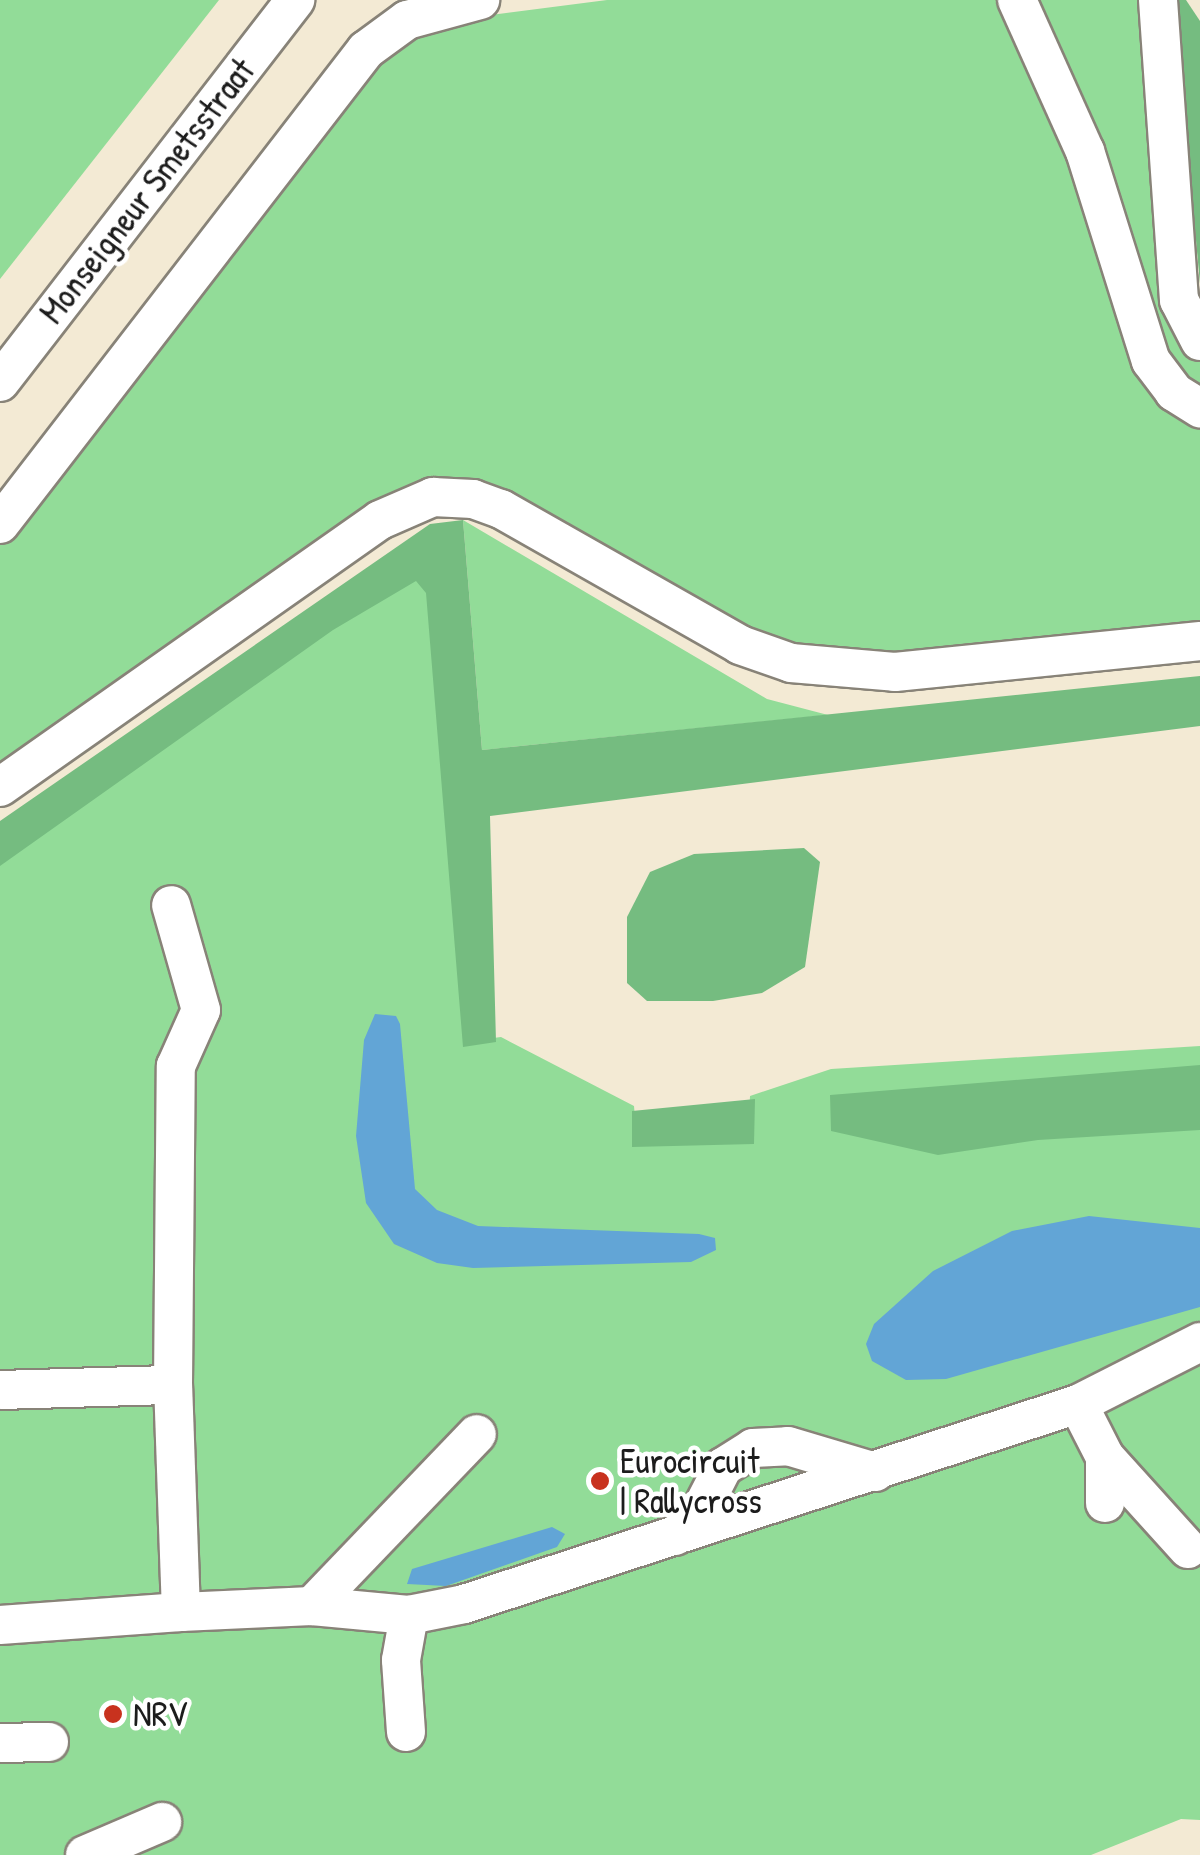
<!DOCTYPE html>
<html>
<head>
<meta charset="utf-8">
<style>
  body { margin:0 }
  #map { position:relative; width:1200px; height:1855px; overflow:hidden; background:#f3ead4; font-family:"Patrick Hand",sans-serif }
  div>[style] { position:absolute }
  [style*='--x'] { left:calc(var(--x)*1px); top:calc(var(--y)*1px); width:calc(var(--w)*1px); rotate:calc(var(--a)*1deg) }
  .green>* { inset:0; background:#92dc98 }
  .forest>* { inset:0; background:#75bc80 }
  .water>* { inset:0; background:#62a5d6 }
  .roads { filter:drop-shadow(2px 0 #888378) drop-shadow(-2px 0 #888378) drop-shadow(0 2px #888378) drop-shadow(0 -2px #888378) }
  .minor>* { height:38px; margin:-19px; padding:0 19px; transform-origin:19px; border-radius:19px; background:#fff }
  .dots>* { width:28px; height:28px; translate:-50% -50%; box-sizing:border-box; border:5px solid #fff; border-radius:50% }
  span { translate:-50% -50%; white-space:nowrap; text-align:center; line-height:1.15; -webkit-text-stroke:9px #fff; paint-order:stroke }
  .street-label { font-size:35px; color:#1c1c1c }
  .poi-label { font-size:35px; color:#1c1c1c }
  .left { translate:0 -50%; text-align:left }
</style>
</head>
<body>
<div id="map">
  <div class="green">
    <div style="clip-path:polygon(0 0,219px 0,0 279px)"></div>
    <div style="clip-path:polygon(607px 0,1140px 0,1200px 359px,1200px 631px,916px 660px,799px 656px,458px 486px,0 772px,0 545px,213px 269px,393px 45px,460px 19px)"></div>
    <div style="clip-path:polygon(463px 520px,767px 699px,828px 715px,482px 750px)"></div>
    <div style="clip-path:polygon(407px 573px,430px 582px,470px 1041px,501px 1037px,634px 1106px,637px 1142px,748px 1139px,750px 1096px,831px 1069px,1200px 1046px,1200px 1820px,1181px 1819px,1091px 1855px,0 1855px,0 858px)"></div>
  </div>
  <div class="forest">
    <div style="clip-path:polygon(1174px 0,1186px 0,1200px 21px,1200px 284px)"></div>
    <div style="clip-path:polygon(463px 520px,482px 750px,1200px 676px,1200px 726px,490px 816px,496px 1042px,463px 1047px,426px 593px,416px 581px,333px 630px,0 866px,0 821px,430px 524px)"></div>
    <div style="clip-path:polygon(804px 848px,820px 862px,805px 967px,762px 993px,713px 1001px,647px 1001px,627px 983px,627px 917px,650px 872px,694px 854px)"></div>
    <div style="clip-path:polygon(1200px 1065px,1200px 1130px,1038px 1140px,938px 1155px,831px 1131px,830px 1095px)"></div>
    <div style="clip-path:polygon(755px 1099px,754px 1144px,632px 1147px,632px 1111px)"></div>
  </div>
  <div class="water">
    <div style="clip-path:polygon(375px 1014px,396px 1016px,400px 1024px,415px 1189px,437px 1210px,478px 1226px,699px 1234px,715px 1238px,716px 1250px,691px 1262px,473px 1268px,437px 1263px,394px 1244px,366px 1203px,356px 1136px,364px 1040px)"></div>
    <div style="clip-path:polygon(1089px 1216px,1200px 1228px,1200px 1307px,946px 1379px,906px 1380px,872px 1361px,866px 1344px,874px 1324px,933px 1271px,1012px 1231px)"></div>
    <div style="clip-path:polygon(552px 1527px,565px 1534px,557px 1547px,446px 1586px,407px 1584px,412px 1569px)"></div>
  </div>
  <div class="roads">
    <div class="minor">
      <div style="--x:1017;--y:0;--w:166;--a:65.8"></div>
      <div style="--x:1085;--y:151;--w:220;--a:72.6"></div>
      <div style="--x:1151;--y:361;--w:39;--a:53"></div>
      <div style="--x:1174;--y:392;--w:31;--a:32"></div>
      <div style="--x:1158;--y:0;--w:301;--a:86"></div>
      <div style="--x:1179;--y:300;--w:46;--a:62.9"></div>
      <div style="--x:0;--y:382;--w:483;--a:-52.3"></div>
      <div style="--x:0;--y:524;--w:599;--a:-52.33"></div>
      <div style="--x:366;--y:50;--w:51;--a:-36.2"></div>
      <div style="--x:407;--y:20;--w:76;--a:-15.3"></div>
      <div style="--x:0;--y:787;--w:464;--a:-35.1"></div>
      <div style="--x:380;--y:520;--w:58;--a:-23.5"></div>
      <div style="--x:433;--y:497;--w:40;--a:2.9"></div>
      <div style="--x:473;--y:499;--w:30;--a:20"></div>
      <div style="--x:501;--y:509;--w:275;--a:29.6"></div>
      <div style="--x:740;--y:645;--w:54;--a:19.4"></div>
      <div style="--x:791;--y:663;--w:104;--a:4.9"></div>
      <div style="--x:895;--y:672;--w:307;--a:-5.8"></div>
      <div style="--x:0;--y:1390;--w:173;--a:-1.7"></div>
      <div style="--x:173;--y:1385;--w:319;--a:-89.5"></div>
      <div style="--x:176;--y:1066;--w:61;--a:-65.9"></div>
      <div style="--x:201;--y:1010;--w:109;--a:-105.9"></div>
      <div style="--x:1078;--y:1404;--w:59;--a:63"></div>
      <div style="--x:1105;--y:1457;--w:124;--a:47.9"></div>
      <div style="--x:1105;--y:1457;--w:46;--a:90"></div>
      <div style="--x:675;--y:1536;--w:33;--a:-43"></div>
      <div style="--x:699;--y:1514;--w:53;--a:-62.9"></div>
      <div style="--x:723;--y:1467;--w:36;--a:-32"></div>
      <div style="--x:753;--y:1448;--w:35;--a:-3"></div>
      <div style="--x:788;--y:1446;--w:91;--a:16.6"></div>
      <div style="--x:312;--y:1606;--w:238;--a:-46.2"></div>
      <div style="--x:181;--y:1612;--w:131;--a:-2.6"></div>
      <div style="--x:312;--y:1606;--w:97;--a:5.3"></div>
      <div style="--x:409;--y:1615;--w:56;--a:-11.3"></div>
      <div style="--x:464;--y:1604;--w:646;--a:-18.04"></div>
      <div style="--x:1078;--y:1404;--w:137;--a:-26.9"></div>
      <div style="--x:0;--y:1625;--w:181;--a:-4.1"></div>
      <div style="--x:181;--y:1612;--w:227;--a:-92"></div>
      <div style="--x:406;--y:1732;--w:72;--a:-94"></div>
      <div style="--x:401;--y:1660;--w:46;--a:-79.9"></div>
      <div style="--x:0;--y:1743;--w:49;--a:-1.2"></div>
      <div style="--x:85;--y:1855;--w:84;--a:-23.2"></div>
    </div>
  </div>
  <div class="dots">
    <div style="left:600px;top:1481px;background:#c8321e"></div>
    <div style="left:113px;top:1714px;background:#c8321e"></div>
  </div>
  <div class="street-label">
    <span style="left:147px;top:191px;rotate:-52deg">Monseigneur Smetsstraat</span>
  </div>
  <div class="poi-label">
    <span class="left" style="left:620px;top:1481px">Eurocircuit<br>| Rallycross</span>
    <span class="left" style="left:133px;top:1714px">NRV</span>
  </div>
</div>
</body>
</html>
